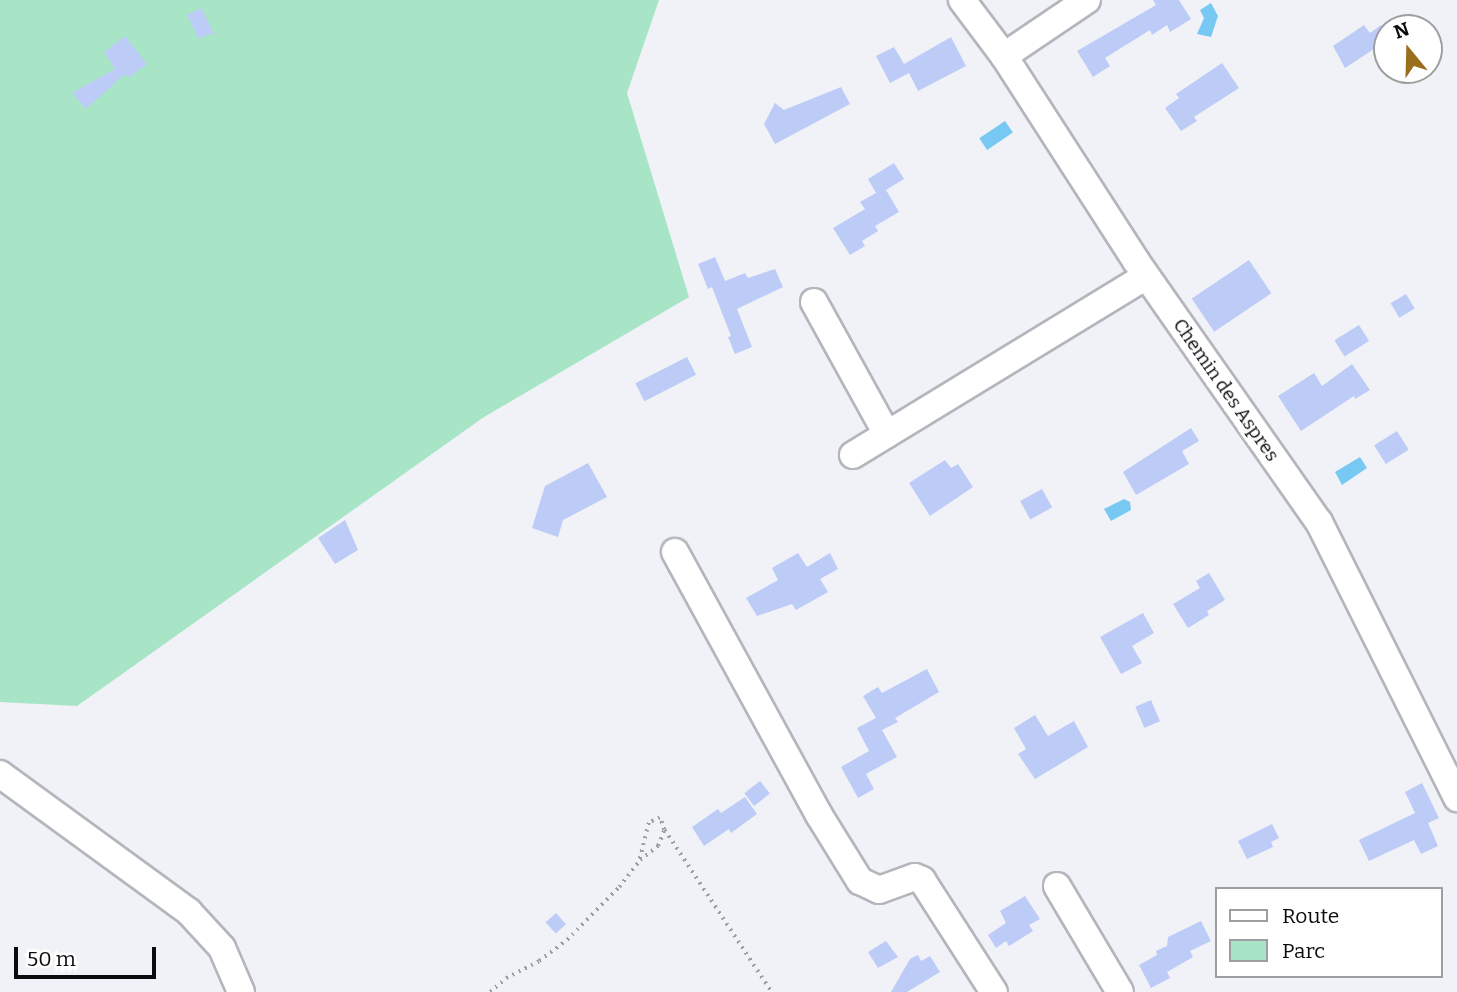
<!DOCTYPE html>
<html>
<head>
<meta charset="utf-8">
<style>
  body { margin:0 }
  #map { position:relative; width:1457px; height:992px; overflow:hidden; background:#f0f2f8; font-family:Bitter,serif }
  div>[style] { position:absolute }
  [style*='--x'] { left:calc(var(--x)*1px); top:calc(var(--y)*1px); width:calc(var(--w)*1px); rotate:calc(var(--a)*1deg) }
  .green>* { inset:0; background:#a7e5c6 }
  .water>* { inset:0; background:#77c9f4; transform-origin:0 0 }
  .building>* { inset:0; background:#bdccf6; transform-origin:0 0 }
  .path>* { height:3.5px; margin-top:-1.75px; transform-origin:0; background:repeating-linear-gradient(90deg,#9d9fa3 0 2px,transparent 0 7px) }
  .roads { filter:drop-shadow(2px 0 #b3b6bc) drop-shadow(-2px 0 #b3b6bc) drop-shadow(0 2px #b3b6bc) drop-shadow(0 -2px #b3b6bc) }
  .minor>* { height:26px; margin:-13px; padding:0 13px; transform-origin:13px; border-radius:13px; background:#fff }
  span { translate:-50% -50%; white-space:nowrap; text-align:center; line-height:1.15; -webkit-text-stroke:6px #fff; paint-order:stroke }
  .street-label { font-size:19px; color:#0b0c0e }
  .legend { position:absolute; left:1215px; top:887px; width:228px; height:91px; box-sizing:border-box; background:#fff; border:2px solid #9d9e9f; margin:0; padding:9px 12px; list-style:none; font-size:21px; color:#0b0c0e }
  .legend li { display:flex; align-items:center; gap:14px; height:35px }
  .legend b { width:35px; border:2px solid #9d9e9f }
  .north { position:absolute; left:1373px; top:14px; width:70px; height:70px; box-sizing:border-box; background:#fff; border:2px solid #9d9e9f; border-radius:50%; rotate:341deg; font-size:19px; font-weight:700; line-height:28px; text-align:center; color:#0b0c0e }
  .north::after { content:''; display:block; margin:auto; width:24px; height:32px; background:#9b6e1e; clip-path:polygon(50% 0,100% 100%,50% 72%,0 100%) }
  .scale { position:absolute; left:14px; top:947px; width:142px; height:32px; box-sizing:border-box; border:4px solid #0b0c0e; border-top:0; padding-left:9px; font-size:21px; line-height:24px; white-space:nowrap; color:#0b0c0e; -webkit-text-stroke:5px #fff; paint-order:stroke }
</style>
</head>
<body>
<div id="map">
  <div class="green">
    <div style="clip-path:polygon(0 0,659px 0,627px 93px,689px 297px,484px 417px,77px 706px,0 702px)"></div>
  </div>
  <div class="water">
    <div style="clip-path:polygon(1211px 3px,1218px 16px,1211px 37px,1197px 34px,1204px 18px,1200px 10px)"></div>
    <div style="left:1005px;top:121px;width:14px;height:31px;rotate:56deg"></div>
    <div style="clip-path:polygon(1360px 457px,1367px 468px,1342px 485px,1335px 472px)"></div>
    <div style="clip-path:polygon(1124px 499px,1130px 502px,1131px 510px,1111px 521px,1104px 509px)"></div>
  </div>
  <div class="building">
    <div style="clip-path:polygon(1153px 0,1179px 0,1191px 19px,1170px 32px,1167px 25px,1152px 35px,1150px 30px,1105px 58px,1110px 66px,1093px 77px,1077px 51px,1156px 5px)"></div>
    <div style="clip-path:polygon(201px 8px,205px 15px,215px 36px,209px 34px,199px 39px,187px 15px)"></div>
    <div style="clip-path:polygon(1364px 25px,1370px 33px,1381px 25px,1387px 35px,1387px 48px,1377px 54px,1374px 49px,1345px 68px,1333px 46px)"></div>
    <div style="clip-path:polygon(125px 36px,147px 64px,128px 78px,125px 74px,86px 109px,72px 93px,115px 69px,104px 52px)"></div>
    <div style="clip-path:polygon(951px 37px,966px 66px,918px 91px,909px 73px,890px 83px,876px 56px,894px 47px,904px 64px)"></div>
    <div style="clip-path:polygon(1222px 63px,1239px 88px,1194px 117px,1197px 121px,1181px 131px,1165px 108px,1179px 98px,1176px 94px)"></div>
    <div style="clip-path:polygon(841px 87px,850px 104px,775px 144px,764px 124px,775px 103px,784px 110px)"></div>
    <div style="clip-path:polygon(894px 163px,904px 179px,886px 190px,899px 212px,875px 226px,878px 231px,862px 241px,865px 246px,850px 255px,833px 228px,865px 209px,860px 202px,876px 193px,868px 179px)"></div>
    <div style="clip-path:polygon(715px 257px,725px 281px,745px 273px,748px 278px,775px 269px,783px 287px,737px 309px,752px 347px,735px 354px,728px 337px,731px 336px,712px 287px,708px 289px,698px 264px)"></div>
    <div style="left:1249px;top:260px;width:40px;height:69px;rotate:56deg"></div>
    <div style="left:1406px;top:294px;width:17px;height:18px;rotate:59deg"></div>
    <div style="left:1359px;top:325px;width:19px;height:29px;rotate:58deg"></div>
    <div style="left:687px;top:357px;width:20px;height:58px;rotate:63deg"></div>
    <div style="clip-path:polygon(1352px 364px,1370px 390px,1355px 399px,1354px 396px,1301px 431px,1278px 396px,1314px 373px,1322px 386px)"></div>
    <div style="clip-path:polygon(1191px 428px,1199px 441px,1182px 451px,1189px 464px,1136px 495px,1123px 472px)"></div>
    <div style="left:1397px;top:431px;width:22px;height:27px;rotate:58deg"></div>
    <div style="clip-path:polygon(945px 460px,951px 468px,958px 464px,973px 487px,930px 516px,909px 483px)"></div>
    <div style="clip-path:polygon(588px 463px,607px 497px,563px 520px,558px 537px,532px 528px,545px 486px)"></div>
    <div style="left:1042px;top:489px;width:21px;height:25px;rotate:61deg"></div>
    <div style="clip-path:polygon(345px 520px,358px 550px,335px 564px,318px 538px)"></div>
    <div style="clip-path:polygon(798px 553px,807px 567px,830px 553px,838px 569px,820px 579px,828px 592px,796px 610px,792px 604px,757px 616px,746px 598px,778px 580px,772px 568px)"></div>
    <div style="clip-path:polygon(1209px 573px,1225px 600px,1207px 611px,1209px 615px,1188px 628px,1173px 604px,1200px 588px,1196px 581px)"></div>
    <div style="clip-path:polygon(1143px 613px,1154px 633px,1132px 646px,1142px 663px,1121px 674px,1100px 637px)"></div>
    <div style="clip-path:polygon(927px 669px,939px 692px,895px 718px,898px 722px,882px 730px,897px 757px,866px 774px,874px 789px,858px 798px,841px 767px,869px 751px,857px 728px,876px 718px,863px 696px,878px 687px,882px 693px)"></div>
    <div style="left:1151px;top:700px;width:23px;height:17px;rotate:67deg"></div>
    <div style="clip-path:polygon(1035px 715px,1048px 736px,1074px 721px,1088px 747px,1035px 779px,1018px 754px,1026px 749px,1014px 728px)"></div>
    <div style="left:760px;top:781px;width:16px;height:20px;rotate:52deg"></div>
    <div style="clip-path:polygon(1422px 783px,1439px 818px,1428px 823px,1438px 846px,1421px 854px,1414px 840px,1369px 861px,1359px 840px,1415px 813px,1405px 792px)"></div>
    <div style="clip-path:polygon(745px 797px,757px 814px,731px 833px,729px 829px,704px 846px,692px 827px,718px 809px,721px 813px)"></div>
    <div style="clip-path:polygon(1272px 824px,1279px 838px,1271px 842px,1273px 847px,1247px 859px,1238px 841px)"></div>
    <div style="clip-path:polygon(1025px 896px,1040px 919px,1029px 925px,1033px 931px,1009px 946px,1006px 941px,996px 948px,988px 935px,1006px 923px,1000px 911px)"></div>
    <div style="left:556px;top:913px;width:15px;height:14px;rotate:48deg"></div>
    <div style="clip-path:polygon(1201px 921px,1211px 941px,1190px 951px,1193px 957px,1167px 972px,1170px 978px,1151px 988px,1139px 965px,1157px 955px,1156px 951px,1167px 946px,1168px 937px)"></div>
    <div style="clip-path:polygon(886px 941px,898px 957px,878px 968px,868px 952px)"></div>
    <div style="clip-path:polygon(918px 955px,921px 961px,930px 956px,940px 972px,907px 992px,891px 992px,910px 959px)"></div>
  </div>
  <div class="path">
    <div style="--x:665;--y:830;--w:194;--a:56.6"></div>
    <div style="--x:490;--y:992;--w:21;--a:-41"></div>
    <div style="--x:506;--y:978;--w:37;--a:-27"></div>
    <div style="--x:539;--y:961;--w:35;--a:-37"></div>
    <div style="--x:567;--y:940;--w:74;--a:-45.5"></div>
    <div style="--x:619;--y:887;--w:34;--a:-52"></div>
    <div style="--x:640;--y:860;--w:23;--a:-38"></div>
    <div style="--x:658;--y:846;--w:17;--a:-69"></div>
    <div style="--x:664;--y:830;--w:13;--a:-108"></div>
    <div style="--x:660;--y:818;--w:12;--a:156"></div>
    <div style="--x:649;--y:823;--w:38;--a:104"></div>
  </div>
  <div class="roads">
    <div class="minor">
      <div style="--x:962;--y:0;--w:70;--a:53.1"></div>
      <div style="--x:1004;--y:56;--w:244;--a:57.2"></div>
      <div style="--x:1136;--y:261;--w:319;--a:55"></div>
      <div style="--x:1319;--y:522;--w:309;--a:63.4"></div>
      <div style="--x:1004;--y:56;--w:100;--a:-34"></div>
      <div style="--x:814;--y:302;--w:151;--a:61.1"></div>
      <div style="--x:853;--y:455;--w:343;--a:-31.4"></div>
      <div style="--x:675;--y:552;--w:300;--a:61.3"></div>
      <div style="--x:819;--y:815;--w:78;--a:58.2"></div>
      <div style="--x:860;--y:881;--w:21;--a:25"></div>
      <div style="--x:879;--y:890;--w:38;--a:-20"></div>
      <div style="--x:915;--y:877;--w:8;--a:23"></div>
      <div style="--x:922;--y:880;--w:133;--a:57.3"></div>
      <div style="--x:0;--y:774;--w:233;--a:36.1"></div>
      <div style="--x:188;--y:911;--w:50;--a:47.4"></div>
      <div style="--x:222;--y:948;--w:48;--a:66.6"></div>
      <div style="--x:1057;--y:886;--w:123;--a:59.3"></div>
    </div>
  </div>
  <div class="street-label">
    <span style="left:1226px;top:390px;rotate:55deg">Chemin des Aspres</span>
  </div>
  <ul class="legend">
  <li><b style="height:9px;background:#fff"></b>Route</li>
  <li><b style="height:19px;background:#a7e5c6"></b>Parc</li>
  </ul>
  <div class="north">N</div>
  <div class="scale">50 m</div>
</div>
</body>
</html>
